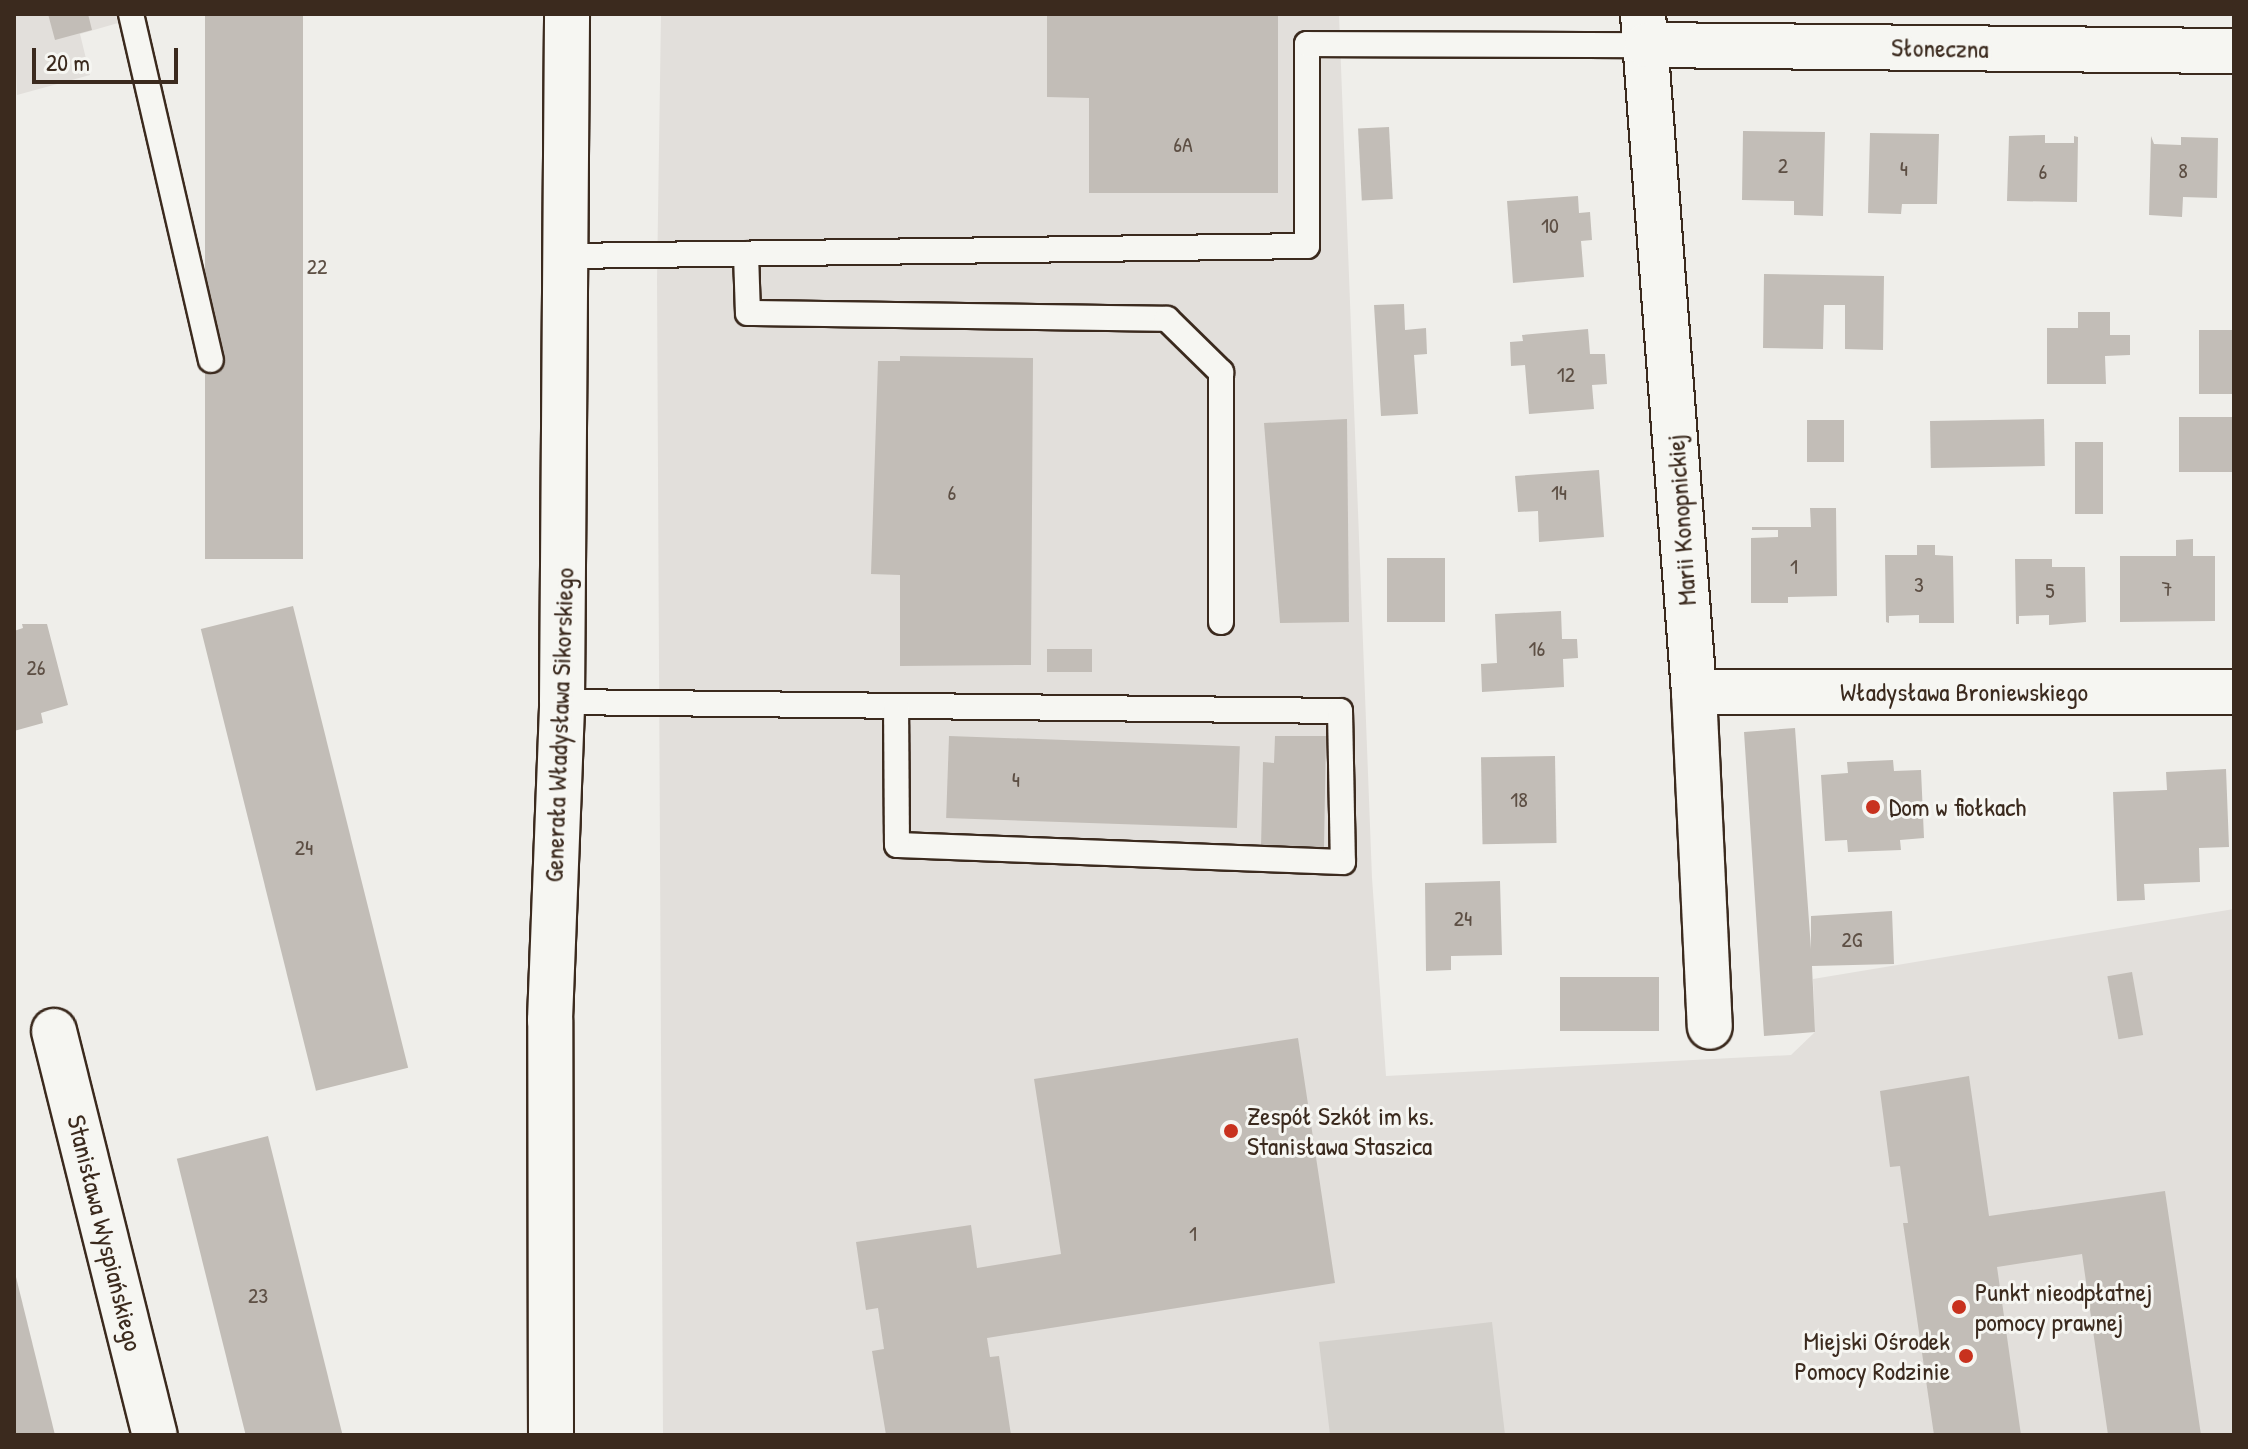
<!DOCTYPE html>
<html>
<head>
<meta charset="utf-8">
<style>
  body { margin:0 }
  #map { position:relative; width:2248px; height:1449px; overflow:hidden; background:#efeeea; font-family:"Patrick Hand",sans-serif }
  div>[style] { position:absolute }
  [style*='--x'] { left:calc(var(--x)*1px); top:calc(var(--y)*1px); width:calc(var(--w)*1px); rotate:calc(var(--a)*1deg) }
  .built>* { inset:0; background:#e2dfdb }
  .green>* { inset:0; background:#d4d1cc }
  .building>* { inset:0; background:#c2bdb7; transform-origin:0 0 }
  .roads { filter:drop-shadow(2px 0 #3b2a1e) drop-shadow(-2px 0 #3b2a1e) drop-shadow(0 2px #3b2a1e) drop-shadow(0 -2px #3b2a1e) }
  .lane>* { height:24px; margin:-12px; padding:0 12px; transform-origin:12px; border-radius:12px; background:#f6f6f2 }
  .street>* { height:44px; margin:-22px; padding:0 22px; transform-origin:22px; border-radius:22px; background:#f6f6f2 }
  .secondary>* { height:44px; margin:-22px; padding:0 22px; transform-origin:22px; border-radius:22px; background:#f6f6f2 }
  .dots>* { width:22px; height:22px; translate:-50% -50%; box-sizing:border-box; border:4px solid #f6f6f2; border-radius:50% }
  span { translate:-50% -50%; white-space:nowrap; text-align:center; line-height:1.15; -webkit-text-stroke:6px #f6f6f2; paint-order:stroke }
  .number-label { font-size:22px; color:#5d4f44 }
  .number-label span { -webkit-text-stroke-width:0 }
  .street-label { font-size:26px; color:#3b2a1e }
  .poi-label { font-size:26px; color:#3b2a1e }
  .left { translate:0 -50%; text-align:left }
  .right { translate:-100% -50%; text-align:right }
  .frame { position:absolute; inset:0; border:16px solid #3b2a1e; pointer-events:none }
  .scale { position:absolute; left:32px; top:48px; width:146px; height:36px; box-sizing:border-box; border:4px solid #3b2a1e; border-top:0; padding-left:10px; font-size:24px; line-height:28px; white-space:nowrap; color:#3b2a1e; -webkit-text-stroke:6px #f6f6f2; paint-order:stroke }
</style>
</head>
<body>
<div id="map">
  <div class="built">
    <div style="clip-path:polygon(14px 14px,115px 14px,118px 23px,80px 34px,90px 75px,17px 95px)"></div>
    <div style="clip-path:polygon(661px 14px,1339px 14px,1372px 878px,1386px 1076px,1791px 1055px,1815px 1032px,1813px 979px,2234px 909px,2234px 1435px,663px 1435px,657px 280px)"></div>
  </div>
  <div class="green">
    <div style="clip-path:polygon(1492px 1322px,1505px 1435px,1330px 1435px,1319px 1342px)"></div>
  </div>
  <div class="building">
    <div style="clip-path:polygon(48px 14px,88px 14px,92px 30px,55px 40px)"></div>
    <div style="left:205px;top:14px;width:98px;height:545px"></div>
    <div style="clip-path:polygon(1047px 14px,1278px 14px,1278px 193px,1089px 193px,1089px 98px,1047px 97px)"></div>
    <div style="left:1389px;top:127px;width:72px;height:31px;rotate:87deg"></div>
    <div style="clip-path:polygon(1743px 131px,1825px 132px,1823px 216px,1794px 215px,1794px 201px,1742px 200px)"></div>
    <div style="clip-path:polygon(1870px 133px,1939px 134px,1937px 204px,1902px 204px,1901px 214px,1868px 213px)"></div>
    <div style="clip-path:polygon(2045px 135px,2045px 143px,2074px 143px,2074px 136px,2078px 137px,2077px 202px,2007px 201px,2009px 136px)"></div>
    <div style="clip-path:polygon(2151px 136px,2154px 144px,2181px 145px,2181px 137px,2218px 138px,2217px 198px,2183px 197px,2182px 217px,2149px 215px)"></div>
    <div style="clip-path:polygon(1578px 196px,1579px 213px,1590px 212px,1592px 240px,1581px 241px,1584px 277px,1513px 283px,1507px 201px)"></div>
    <div style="clip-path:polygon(1764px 274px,1884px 276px,1883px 350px,1845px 349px,1845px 305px,1824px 305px,1823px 349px,1763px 348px)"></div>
    <div style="clip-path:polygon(1404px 304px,1405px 330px,1426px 328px,1427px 354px,1414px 355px,1418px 414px,1381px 416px,1374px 305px)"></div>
    <div style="clip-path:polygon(2078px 312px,2110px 312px,2110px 335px,2130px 335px,2130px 355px,2105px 356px,2106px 384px,2047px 384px,2047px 328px,2078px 328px)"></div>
    <div style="clip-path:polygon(1588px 329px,1590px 354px,1605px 354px,1607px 384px,1592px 385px,1594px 409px,1529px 414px,1525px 365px,1511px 366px,1510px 342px,1523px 341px,1522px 335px)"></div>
    <div style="left:2234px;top:330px;width:64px;height:35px;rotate:90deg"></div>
    <div style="clip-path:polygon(900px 356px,1033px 358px,1031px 665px,900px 666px,900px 575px,871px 574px,878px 361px,900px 361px)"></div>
    <div style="left:2234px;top:417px;width:55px;height:55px;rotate:90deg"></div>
    <div style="clip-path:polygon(1347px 419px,1349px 622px,1280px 623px,1264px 423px)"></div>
    <div style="left:2044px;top:419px;width:47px;height:114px;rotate:89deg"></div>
    <div style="left:1807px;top:420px;width:37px;height:42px"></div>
    <div style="left:2075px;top:442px;width:28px;height:72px"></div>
    <div style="clip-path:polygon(1599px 470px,1604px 537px,1539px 542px,1538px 511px,1518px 512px,1515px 476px)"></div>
    <div style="clip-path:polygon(1810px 508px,1836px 508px,1837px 596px,1788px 597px,1788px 603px,1751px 603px,1751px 538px,1778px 537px,1778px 530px,1752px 530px,1752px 527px,1811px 527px)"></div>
    <div style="clip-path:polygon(2193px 539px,2193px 556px,2215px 556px,2215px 621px,2120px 622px,2120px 556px,2176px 556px,2176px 540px)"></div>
    <div style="clip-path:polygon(1917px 545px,1935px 545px,1935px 555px,1953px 556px,1954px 623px,1919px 623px,1919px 615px,1889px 616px,1889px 623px,1886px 622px,1885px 555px,1917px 555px)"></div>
    <div style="left:1387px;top:558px;width:58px;height:64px"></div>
    <div style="clip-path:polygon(2015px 559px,2052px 559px,2052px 567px,2085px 567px,2086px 622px,2049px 625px,2049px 615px,2019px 616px,2019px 624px,2016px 624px)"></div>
    <div style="left:293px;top:606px;width:476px;height:95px;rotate:76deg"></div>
    <div style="clip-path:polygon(1561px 611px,1562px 639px,1577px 639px,1578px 658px,1563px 659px,1564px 687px,1482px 692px,1481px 664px,1497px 663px,1495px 614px)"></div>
    <div style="clip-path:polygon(22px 624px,47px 624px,68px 705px,41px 713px,43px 723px,14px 731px,14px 631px,23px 628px)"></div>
    <div style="left:1047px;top:649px;width:45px;height:23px"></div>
    <div style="clip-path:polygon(1795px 728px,1811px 949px,1811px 916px,1892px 911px,1894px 964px,1812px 966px,1815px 1032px,1764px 1036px,1744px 732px)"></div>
    <div style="left:949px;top:736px;width:291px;height:82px;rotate:2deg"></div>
    <div style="clip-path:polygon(1275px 736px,1326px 736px,1324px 848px,1261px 847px,1263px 762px,1274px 763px)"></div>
    <div style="left:1555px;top:756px;width:87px;height:74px;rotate:89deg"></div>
    <div style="clip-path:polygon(1893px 760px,1894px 771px,1921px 770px,1924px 838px,1900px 840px,1901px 850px,1848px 852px,1847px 840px,1825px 841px,1821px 775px,1848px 773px,1847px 762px)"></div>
    <div style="clip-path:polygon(2226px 769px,2229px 847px,2199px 848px,2200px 882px,2144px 884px,2145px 900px,2117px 901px,2113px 792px,2167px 790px,2166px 772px)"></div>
    <div style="clip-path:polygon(1500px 881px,1502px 955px,1451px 956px,1451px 970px,1426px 971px,1425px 883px)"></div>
    <div style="left:2132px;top:972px;width:64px;height:25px;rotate:80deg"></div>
    <div style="left:1659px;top:977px;width:54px;height:99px;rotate:90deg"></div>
    <div style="clip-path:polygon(1298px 1038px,1335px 1283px,987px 1338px,990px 1357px,999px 1356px,1011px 1435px,886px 1435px,872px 1351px,884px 1349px,878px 1308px,866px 1310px,856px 1242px,971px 1225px,977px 1268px,1061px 1254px,1034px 1079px)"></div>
    <div style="clip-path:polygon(1969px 1076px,1989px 1216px,2165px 1191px,2201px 1435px,2108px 1435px,2082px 1254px,1997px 1267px,2021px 1435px,1934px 1435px,1903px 1223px,1908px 1223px,1900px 1166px,1890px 1167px,1880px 1091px)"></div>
    <div style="left:268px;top:1136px;width:308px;height:94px;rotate:76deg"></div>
    <div style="clip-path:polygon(14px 1273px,15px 1273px,55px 1435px,14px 1435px)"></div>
  </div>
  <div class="roads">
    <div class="lane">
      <div style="--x:131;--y:14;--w:355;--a:77"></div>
      <div style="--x:746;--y:254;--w:59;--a:88.1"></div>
      <div style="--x:748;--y:313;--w:419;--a:0.8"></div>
      <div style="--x:1167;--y:319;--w:76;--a:44.5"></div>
      <div style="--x:1221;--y:372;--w:250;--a:90"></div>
      <div style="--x:566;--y:256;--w:741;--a:-0.77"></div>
      <div style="--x:1307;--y:246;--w:202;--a:-90"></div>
      <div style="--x:1307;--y:44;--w:340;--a:0.2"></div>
      <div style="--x:562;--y:702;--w:778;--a:0.66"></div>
      <div style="--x:1340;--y:711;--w:151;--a:88.9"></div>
      <div style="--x:1343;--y:862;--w:446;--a:-177.8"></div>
      <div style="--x:897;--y:845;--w:139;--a:-90.4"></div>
    </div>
    <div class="street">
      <div style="--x:1643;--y:14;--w:680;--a:85.7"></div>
      <div style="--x:1694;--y:692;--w:335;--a:87.3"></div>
      <div style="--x:1647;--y:45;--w:587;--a:0.59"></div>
      <div style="--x:1694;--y:692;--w:540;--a:0"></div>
      <div style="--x:54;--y:1031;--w:416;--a:76"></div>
    </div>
    <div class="secondary">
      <div style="--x:551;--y:1435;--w:415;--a:-90.1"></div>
      <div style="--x:550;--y:1020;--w:318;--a:-87.8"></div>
      <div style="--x:562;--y:702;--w:688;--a:-89.58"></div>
    </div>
  </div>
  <div class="dots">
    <div style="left:1873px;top:807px;background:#c8321e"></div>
    <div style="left:1231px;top:1131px;background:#c8321e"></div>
    <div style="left:1959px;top:1307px;background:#c8321e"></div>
    <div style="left:1966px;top:1356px;background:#c8321e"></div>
  </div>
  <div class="number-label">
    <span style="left:1183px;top:145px">6A</span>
    <span style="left:1783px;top:166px">2</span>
    <span style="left:1904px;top:169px">4</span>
    <span style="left:2183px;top:171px">8</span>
    <span style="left:2043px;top:172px">6</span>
    <span style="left:1550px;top:226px">10</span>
    <span style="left:317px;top:267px">22</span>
    <span style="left:1566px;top:375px">12</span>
    <span style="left:952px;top:493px">6</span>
    <span style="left:1559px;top:493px">14</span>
    <span style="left:1794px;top:567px">1</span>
    <span style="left:1919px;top:585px">3</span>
    <span style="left:2167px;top:589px">7</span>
    <span style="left:2050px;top:591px">5</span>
    <span style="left:1537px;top:649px">16</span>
    <span style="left:36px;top:668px">26</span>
    <span style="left:1016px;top:780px">4</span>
    <span style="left:1519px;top:800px">18</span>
    <span style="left:304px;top:848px">24</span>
    <span style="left:1463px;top:919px">24</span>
    <span style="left:1852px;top:940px">2G</span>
    <span style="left:1193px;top:1234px">1</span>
    <span style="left:258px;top:1296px">23</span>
  </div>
  <div class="street-label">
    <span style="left:1940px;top:48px;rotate:1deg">Słoneczna</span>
    <span style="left:1681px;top:520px;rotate:-94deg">Marii Konopnickiej</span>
    <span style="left:1964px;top:692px">Władysława Broniewskiego</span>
    <span style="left:559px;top:725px;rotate:-88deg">Generała Władysława Sikorskiego</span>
    <span style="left:105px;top:1233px;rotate:76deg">Stanisława Wyspiańskiego</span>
  </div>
  <div class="poi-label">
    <span class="left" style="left:1889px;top:807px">Dom w fiołkach</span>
    <span class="left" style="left:1247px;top:1131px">Zespół Szkół im ks.<br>Stanisława Staszica</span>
    <span class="left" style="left:1975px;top:1307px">Punkt nieodpłatnej<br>pomocy prawnej</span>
    <span class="right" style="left:1950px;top:1356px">Miejski Ośrodek<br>Pomocy Rodzinie</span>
  </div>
  <div class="frame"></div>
  <div class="scale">20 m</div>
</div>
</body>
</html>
